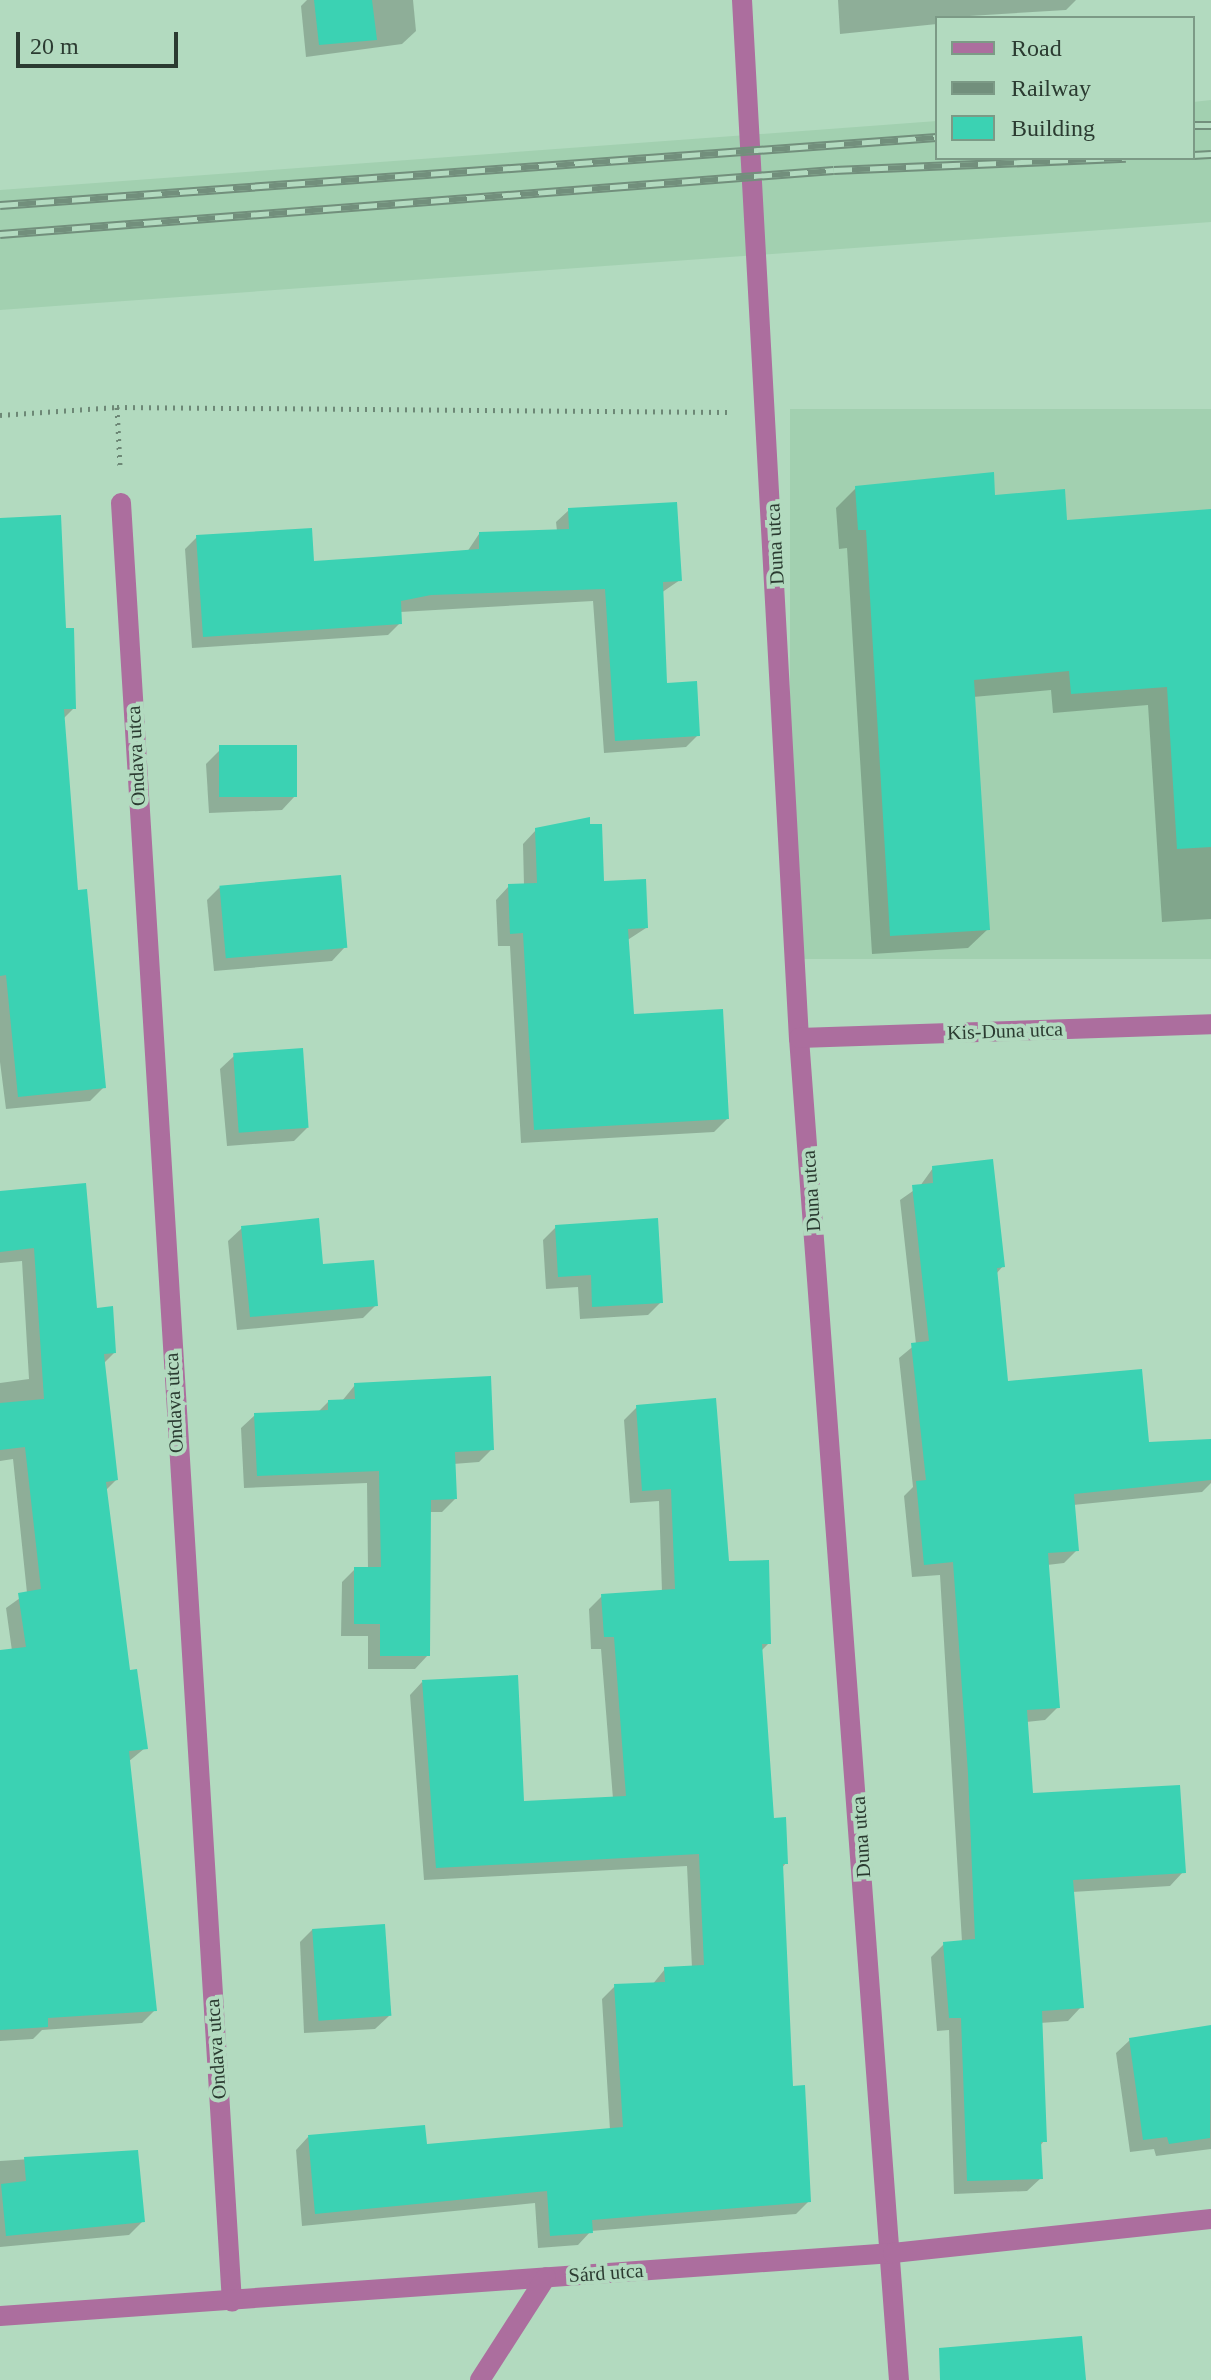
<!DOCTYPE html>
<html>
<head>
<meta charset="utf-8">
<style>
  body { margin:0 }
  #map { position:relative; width:1211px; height:2380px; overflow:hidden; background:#b2dabf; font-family:Georgia,serif }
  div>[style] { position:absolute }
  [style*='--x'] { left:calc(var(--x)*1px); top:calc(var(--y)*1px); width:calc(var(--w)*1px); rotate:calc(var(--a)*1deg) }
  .built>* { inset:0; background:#a2d0b0; transform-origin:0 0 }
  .shadow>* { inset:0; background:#0003 }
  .building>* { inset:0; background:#3bd2b3; transform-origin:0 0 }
  .path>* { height:5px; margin-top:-2.5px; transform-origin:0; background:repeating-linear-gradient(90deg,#6d8876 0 2px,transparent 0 8px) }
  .minor>* { height:20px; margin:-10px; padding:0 10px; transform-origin:10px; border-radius:10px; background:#ac6e9e }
  .rail>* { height:9px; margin-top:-4.5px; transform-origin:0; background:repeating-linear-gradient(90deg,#b2dabf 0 18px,#728f7c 0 36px); box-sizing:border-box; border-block:2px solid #728f7c }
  span { translate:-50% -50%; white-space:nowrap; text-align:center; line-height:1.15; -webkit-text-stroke:8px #b2dabf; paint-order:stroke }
  .street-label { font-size:20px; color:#2b3b31 }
  .legend { position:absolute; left:935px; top:16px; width:260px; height:144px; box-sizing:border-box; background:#b2dabf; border:2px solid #7c9a86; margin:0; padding:10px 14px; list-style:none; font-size:24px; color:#2b3b31 }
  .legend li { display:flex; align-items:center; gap:16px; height:40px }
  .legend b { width:40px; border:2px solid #7c9a86 }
  .scale { position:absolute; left:16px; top:32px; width:162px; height:36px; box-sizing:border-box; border:4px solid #2b3b31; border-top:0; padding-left:10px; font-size:24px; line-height:28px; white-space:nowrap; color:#2b3b31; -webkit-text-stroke:6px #b2dabf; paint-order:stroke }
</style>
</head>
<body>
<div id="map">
  <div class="built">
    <div style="clip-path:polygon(1211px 100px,1211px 222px,0 310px,0 190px,937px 121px,937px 158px,1193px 158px,1193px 102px)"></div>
    <div style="left:1211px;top:409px;width:550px;height:421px;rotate:90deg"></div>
  </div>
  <div class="shadow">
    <div style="clip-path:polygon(307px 0,413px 0,416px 31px,402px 44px,306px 57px,301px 6px)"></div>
    <div style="clip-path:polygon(838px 0,1076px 0,1066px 10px,937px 18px,937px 24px,840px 34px)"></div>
    <div style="clip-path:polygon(856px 488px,994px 497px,1066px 522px,1211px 512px,1211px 919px,1162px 922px,1148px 705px,1053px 713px,1051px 690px,973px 697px,988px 929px,968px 948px,872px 954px,847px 548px,839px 549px,836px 508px)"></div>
    <div style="clip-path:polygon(569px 510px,680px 580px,661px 593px,665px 685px,698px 735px,686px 747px,604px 753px,593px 601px,400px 612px,400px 623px,388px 635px,192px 648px,185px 549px,197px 537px,312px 563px,467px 552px,479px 534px,557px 531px,556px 522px)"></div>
    <div style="clip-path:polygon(0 520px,64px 630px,74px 708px,63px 719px,76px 892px,104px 1087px,90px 1101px,6px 1109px,0 1062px)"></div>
    <div style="clip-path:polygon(220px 750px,295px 796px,282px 810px,209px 813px,206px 764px)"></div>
    <div style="clip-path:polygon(536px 830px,602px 883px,646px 928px,626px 941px,632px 1016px,727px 1119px,714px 1132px,521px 1143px,510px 946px,498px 946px,496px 900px,509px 886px,524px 886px,523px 844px)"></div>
    <div style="clip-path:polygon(220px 887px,345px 947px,332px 961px,214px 971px,207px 900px)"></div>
    <div style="clip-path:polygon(234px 1056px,307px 1128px,294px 1141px,227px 1146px,220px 1069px)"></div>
    <div style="clip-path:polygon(933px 1168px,1003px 1266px,996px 1274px,1007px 1383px,1148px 1444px,1211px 1459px,1211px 1483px,1202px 1492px,1073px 1505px,1077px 1550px,1064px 1563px,1047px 1565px,1058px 1707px,1045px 1720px,1026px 1722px,1031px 1796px,1183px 1872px,1170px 1886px,1072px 1892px,1081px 2007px,1068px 2021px,1040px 2023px,1044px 2141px,1039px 2147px,1041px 2178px,1027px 2191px,954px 2194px,949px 2030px,937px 2031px,931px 1957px,944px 1944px,962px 1942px,940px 1575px,912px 1577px,904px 1496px,913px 1487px,899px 1358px,916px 1344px,900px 1200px,920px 1186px)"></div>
    <div style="clip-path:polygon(0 1193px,96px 1310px,114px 1353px,103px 1364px,116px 1480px,105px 1491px,128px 1672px,145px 1748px,128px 1762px,155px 2010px,142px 2023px,42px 2030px,33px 2039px,0 2041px,0 1653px,12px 1651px,6px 1608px,27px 1593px,13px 1459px,0 1461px,0 1383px,29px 1379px,22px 1261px,0 1263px)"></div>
    <div style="clip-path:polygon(556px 1227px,661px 1302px,648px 1315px,580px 1319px,578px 1287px,546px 1289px,543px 1240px)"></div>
    <div style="clip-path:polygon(242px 1228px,321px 1266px,376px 1305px,363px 1318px,237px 1330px,228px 1241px)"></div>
    <div style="clip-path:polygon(355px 1385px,492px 1449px,479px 1462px,453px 1464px,455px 1499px,442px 1512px,429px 1512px,428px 1655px,415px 1669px,368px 1669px,368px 1636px,341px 1636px,342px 1582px,355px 1569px,368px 1569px,367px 1483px,244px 1488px,241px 1428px,255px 1415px,318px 1412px,328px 1402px,342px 1401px)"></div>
    <div style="clip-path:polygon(637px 1407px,769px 1643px,760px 1652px,772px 1820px,786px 1863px,781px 1869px,791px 2088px,809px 2201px,796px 2214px,591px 2231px,578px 2245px,538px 2248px,535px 2203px,302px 2226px,296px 2150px,308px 2137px,425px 2147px,610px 2130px,602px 1999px,615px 1986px,652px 1985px,665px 1969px,692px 1968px,687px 1866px,424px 1880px,410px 1695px,422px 1682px,522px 1804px,613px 1799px,601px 1649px,591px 1649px,589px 1609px,602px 1596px,662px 1592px,659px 1501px,630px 1503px,624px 1420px)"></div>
    <div style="clip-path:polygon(313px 1929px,389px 2016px,375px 2029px,304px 2033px,300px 1942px)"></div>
    <div style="clip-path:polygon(1211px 2026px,1211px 2149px,1156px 2156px,1154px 2149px,1130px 2152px,1116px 2053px,1130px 2040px)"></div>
    <div style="clip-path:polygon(136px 2152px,143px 2221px,129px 2235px,0 2247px,0 2161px)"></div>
  </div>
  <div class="building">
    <div style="clip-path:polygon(314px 0,372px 0,377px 40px,319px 45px)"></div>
    <div style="clip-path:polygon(994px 472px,995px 495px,1065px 489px,1067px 520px,1211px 509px,1211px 847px,1177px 849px,1167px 687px,1071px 694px,1069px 671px,974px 680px,990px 930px,890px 936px,866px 530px,858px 530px,855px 486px)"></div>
    <div style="clip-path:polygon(677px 502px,682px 581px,663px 582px,667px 683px,697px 681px,700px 736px,615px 741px,605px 589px,431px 595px,401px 601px,402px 624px,203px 637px,196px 535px,312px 528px,314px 561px,373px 557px,479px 549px,479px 532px,569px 529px,568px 508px)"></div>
    <div style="clip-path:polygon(61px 515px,66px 628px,74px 628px,76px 709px,64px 709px,78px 890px,87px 889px,106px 1088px,18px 1097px,6px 975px,0 976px,0 518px)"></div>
    <div style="left:297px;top:745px;width:52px;height:78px;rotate:90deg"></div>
    <div style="clip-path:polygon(590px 817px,590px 824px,602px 824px,604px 881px,646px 879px,648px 928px,628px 929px,634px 1014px,723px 1009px,729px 1119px,534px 1130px,523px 933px,510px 934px,508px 884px,537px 883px,535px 828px)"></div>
    <div style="left:341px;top:875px;width:73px;height:122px;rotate:85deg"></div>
    <div style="left:303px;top:1048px;width:80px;height:70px;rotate:86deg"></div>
    <div style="clip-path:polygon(993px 1159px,1005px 1267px,997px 1268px,1008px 1381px,1142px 1369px,1149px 1442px,1211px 1439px,1211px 1480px,1074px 1494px,1079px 1551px,1048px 1553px,1060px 1708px,1027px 1710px,1033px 1793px,1180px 1785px,1186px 1873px,1073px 1880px,1084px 2008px,1042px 2011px,1047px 2142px,1041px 2142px,1043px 2179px,967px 2181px,961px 2018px,949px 2018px,943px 1942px,975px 1939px,968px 1773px,953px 1562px,924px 1565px,916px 1481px,926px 1480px,911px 1343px,929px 1341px,912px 1185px,933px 1183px,932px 1166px)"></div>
    <div style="clip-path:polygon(86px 1183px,97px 1308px,113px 1306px,116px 1353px,104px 1354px,118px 1480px,106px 1482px,130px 1670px,137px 1669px,148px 1749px,129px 1751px,157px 2011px,48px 2018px,48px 2027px,0 2030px,0 1650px,26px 1647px,18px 1593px,41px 1589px,25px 1447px,0 1450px,0 1403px,44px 1399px,34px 1248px,0 1252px,0 1191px)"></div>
    <div style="clip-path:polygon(319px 1218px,323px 1264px,374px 1260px,378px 1306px,250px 1317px,241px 1226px)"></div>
    <div style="clip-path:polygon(658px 1218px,663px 1303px,592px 1307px,591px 1275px,558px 1277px,555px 1225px)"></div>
    <div style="clip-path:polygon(491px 1376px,494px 1450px,455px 1452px,457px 1499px,431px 1500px,430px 1656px,380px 1656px,380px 1624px,354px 1624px,354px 1567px,381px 1567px,379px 1471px,257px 1476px,254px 1413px,328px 1410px,328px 1400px,355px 1399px,354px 1383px)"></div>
    <div style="clip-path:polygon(716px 1398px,729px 1561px,769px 1560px,771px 1644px,762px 1644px,774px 1818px,786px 1817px,788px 1864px,783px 1864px,793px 2086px,805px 2085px,811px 2202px,592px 2220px,593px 2233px,550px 2236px,547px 2191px,315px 2214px,308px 2135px,425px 2125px,427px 2144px,623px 2127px,614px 1984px,665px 1982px,664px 1967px,704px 1965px,699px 1854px,436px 1868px,422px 1680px,518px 1675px,524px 1801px,626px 1796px,614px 1637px,604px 1637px,601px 1594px,675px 1589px,671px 1489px,642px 1491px,636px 1405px)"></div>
    <div style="left:385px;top:1924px;width:92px;height:73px;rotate:86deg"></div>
    <div style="clip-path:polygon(1211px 2025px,1210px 2138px,1169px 2144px,1167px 2137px,1143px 2140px,1129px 2038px)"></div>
    <div style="clip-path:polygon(138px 2150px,145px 2222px,6px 2236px,1px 2184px,26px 2181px,24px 2157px)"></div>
    <div style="clip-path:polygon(1082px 2336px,1086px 2380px,940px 2380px,939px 2348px)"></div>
  </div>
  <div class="path">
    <div style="--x:117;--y:407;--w:59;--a:87.1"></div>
    <div style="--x:0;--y:415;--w:117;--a:-3.9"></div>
    <div style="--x:117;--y:407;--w:610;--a:0.47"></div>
  </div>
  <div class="minor">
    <div style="--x:742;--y:0;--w:1040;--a:86.86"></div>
    <div style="--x:799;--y:1038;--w:1346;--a:85.74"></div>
    <div style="--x:121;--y:503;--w:1802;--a:86.47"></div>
    <div style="--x:799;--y:1038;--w:412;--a:-1.9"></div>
    <div style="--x:0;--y:2316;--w:895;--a:-4.04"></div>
    <div style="--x:893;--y:2253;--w:320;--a:-6.1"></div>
    <div style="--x:480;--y:2380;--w:122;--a:-57.3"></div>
  </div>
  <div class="rail">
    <div style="--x:1193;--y:125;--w:18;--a:0"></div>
    <div style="--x:1193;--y:155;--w:18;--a:-3"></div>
    <div style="--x:0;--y:205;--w:939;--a:-4.15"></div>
    <div style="--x:0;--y:234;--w:836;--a:-4.39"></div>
    <div style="--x:834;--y:170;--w:292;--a:-2.4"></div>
  </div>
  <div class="street-label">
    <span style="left:775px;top:544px;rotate:-93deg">Duna utca</span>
    <span style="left:136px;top:756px;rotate:-93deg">Ondava utca</span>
    <span style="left:1005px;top:1031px;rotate:-2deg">Kis-Duna utca</span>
    <span style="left:811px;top:1191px;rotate:-94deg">Duna utca</span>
    <span style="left:174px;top:1403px;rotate:-93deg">Ondava utca</span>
    <span style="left:861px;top:1837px;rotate:-94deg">Duna utca</span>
    <span style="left:216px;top:2049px;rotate:-94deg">Ondava utca</span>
    <span style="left:606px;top:2273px;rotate:-4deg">Sárd utca</span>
  </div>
  <ul class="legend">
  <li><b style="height:10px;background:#ac6e9e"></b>Road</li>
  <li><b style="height:10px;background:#728f7c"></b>Railway</li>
  <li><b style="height:22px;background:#3bd2b3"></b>Building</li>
  </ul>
  <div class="scale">20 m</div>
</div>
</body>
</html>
